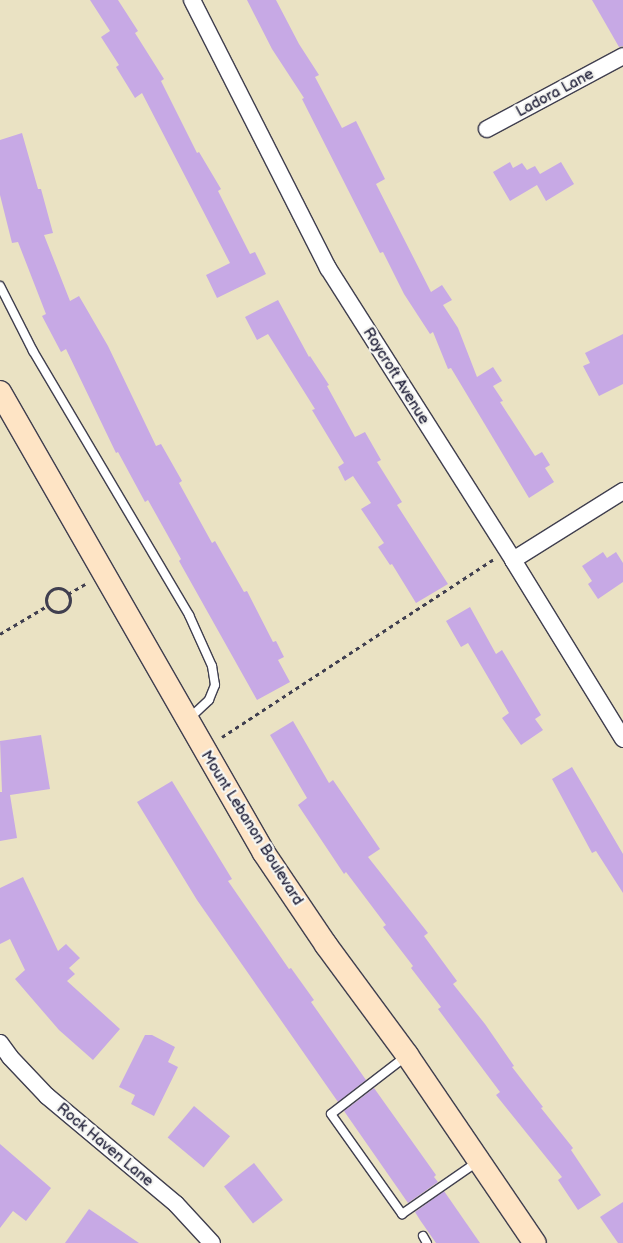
<!DOCTYPE html>
<html>
<head>
<meta charset="utf-8">
<style>
  body { margin:0 }
  #map { position:relative; width:623px; height:1243px; overflow:hidden; background:#eae2c3; font-family:"Balsamiq Sans",sans-serif }
  div>[style] { position:absolute }
  [style*='--x'] { left:calc(var(--x)*1px); top:calc(var(--y)*1px); width:calc(var(--w)*1px); rotate:calc(var(--a)*1deg) }
  .building>* { inset:0; background:#c7a9e5; transform-origin:0 0 }
  .path>* { height:3px; margin-top:-1.5px; transform-origin:0; background:repeating-linear-gradient(90deg,#403f4f 0 4px,transparent 0 8px) }
  .path>.ring { margin:-1.5px; padding:0; box-sizing:content-box; background:none; border:3px solid #403f4f; border-radius:50% }
  .roads { filter:drop-shadow(1px 0 #403f4f) drop-shadow(-1px 0 #403f4f) drop-shadow(0 1px #403f4f) drop-shadow(0 -1px #403f4f) }
  .lane>* { height:8px; margin:-4px; padding:0 4px; transform-origin:4px; border-radius:4px; background:#fff }
  .street>* { height:16px; margin:-8px; padding:0 8px; transform-origin:8px; border-radius:8px; background:#fff }
  .secondary>* { height:22px; margin:-11px; padding:0 11px; transform-origin:11px; border-radius:11px; background:#fee4c5 }
  span { translate:-50% -50%; white-space:nowrap; text-align:center; line-height:1.15; -webkit-text-stroke:4.5px #f6f6f2; paint-order:stroke }
  .street-label { font-size:15px; color:#22223b }
</style>
</head>
<body>
<div id="map">
  <div class="building">
    <div style="clip-path:polygon(90px 0,118px 0,138px 31px,135px 33px,164px 79px,161px 81px,197px 153px,199px 152px,221px 189px,218px 191px,250px 254px,255px 252px,266px 274px,217px 298px,206px 275px,230px 263px,142px 93px,135px 98px,116px 67px,119px 65px,101px 37px,110px 31px)"></div>
    <div style="clip-path:polygon(247px 0,276px 0,299px 44px,319px 75px,315px 77px,342px 128px,356px 121px,385px 179px,376px 184px,431px 292px,442px 285px,452px 300px,443px 305px,458px 328px,477px 377px,493px 367px,502px 381px,493px 386px,503px 401px,500px 402px,535px 456px,542px 452px,550px 465px,545px 468px,554px 482px,529px 498px,451px 368px,448px 369px,433px 332px,430px 334px,404px 294px,383px 252px,380px 253px,302px 99px,304px 98px,272px 49px)"></div>
    <div style="clip-path:polygon(592px 0,623px 0,623px 46px,619px 47px)"></div>
    <div style="clip-path:polygon(22px 133px,38px 189px,41px 189px,53px 233px,44px 235px,70px 301px,79px 296px,108px 346px,156px 446px,161px 444px,182px 481px,179px 483px,212px 543px,215px 541px,244px 592px,247px 591px,273px 642px,276px 641px,284px 657px,278px 660px,290px 682px,257px 700px,179px 561px,181px 559px,148px 500px,145px 502px,118px 452px,116px 453px,66px 349px,61px 352px,42px 316px,46px 314px,18px 242px,12px 243px,0 195px,0 140px)"></div>
    <div style="clip-path:polygon(510px 162px,513px 168px,522px 163px,527px 170px,535px 166px,540px 174px,561px 162px,574px 184px,546px 201px,537px 185px,510px 201px,493px 172px)"></div>
    <div style="clip-path:polygon(278px 300px,309px 357px,310px 356px,329px 385px,327px 386px,355px 437px,365px 432px,381px 460px,377px 462px,402px 502px,397px 505px,448px 584px,416px 603px,392px 564px,390px 565px,378px 547px,384px 543px,361px 509px,371px 503px,353px 476px,345px 481px,338px 467px,344px 463px,312px 410px,315px 409px,268px 334px,257px 340px,245px 317px)"></div>
    <div style="clip-path:polygon(623px 334px,623px 384px,599px 396px,583px 366px,590px 363px,585px 353px)"></div>
    <div style="clip-path:polygon(603px 552px,607px 558px,616px 552px,623px 563px,623px 582px,598px 599px,588px 584px,592px 581px,582px 566px)"></div>
    <div style="clip-path:polygon(470px 607px,496px 654px,502px 650px,541px 715px,535px 719px,543px 730px,521px 745px,502px 718px,509px 713px,468px 643px,461px 647px,446px 621px)"></div>
    <div style="clip-path:polygon(293px 721px,329px 783px,333px 780px,380px 849px,368px 857px,428px 933px,424px 936px,457px 981px,453px 984px,485px 1024px,514px 1066px,512px 1067px,543px 1107px,541px 1108px,573px 1148px,571px 1150px,601px 1195px,578px 1210px,558px 1180px,562px 1177px,496px 1095px,500px 1092px,438px 1009px,441px 1007px,411px 968px,413px 966px,383px 927px,386px 925px,346px 872px,344px 874px,298px 805px,307px 798px,270px 735px)"></div>
    <div style="clip-path:polygon(41px 735px,50px 789px,10px 795px,17px 838px,0 841px,0 792px,2px 792px,0 741px)"></div>
    <div style="clip-path:polygon(572px 767px,623px 854px,623px 893px,596px 851px,592px 853px,552px 779px)"></div>
    <div style="clip-path:polygon(172px 781px,232px 879px,228px 881px,289px 969px,291px 968px,314px 1000px,311px 1002px,366px 1080px,338px 1102px,197px 900px,137px 802px)"></div>
    <div style="clip-path:polygon(23px 877px,58px 951px,66px 944px,80px 958px,69px 968px,75px 974px,67px 981px,120px 1029px,93px 1060px,59px 1030px,15px 979px,25px 970px,10px 939px,0 944px,0 888px)"></div>
    <div style="clip-path:polygon(145px 1035px,152px 1035px,175px 1047px,168px 1062px,178px 1067px,154px 1116px,131px 1104px,135px 1095px,119px 1087px)"></div>
    <div style="clip-path:polygon(374px 1088px,436px 1175px,434px 1177px,438px 1182px,408px 1203px,344px 1111px)"></div>
    <div style="left:194px;top:1106px;width:47px;height:41px;rotate:40deg"></div>
    <div style="clip-path:polygon(0 1144px,51px 1188px,26px 1221px,13px 1211px,0 1228px)"></div>
    <div style="left:254px;top:1163px;width:47px;height:38px;rotate:52deg"></div>
    <div style="clip-path:polygon(444px 1191px,480px 1243px,436px 1243px,420px 1220px,415px 1212px)"></div>
    <div style="clip-path:polygon(623px 1202px,623px 1243px,618px 1243px,600px 1217px)"></div>
    <div style="clip-path:polygon(89px 1209px,139px 1243px,65px 1243px)"></div>
  </div>
  <div class="path">
    <div class="ring" style="left:46px;top:588px;width:21px;height:21px"></div>
    <div style="--x:68;--y:594;--w:20;--a:-30"></div>
    <div style="--x:0;--y:634;--w:55;--a:-30.8"></div>
    <div style="--x:222;--y:737;--w:324;--a:-33.2"></div>
  </div>
  <div class="roads">
    <div class="lane">
      <div style="--x:0;--y:286;--w:73;--a:63.1"></div>
      <div style="--x:33;--y:351;--w:307;--a:59.4"></div>
      <div style="--x:189;--y:615;--w:56;--a:65.7"></div>
      <div style="--x:212;--y:666;--w:19;--a:81"></div>
      <div style="--x:215;--y:685;--w:16;--a:112"></div>
      <div style="--x:209;--y:700;--w:26;--a:137"></div>
      <div style="--x:405;--y:1057;--w:93;--a:142.4"></div>
      <div style="--x:331;--y:1114;--w:123;--a:54.6"></div>
      <div style="--x:402;--y:1214;--w:91;--a:-34.7"></div>
      <div style="--x:423;--y:1236;--w:8;--a:60"></div>
    </div>
    <div class="street">
      <div style="--x:192;--y:0;--w:301;--a:63.1"></div>
      <div style="--x:328;--y:268;--w:346;--a:57.6"></div>
      <div style="--x:513;--y:560;--w:210;--a:58.4"></div>
      <div style="--x:487;--y:129;--w:154;--a:-28.2"></div>
      <div style="--x:513;--y:560;--w:130;--a:-32.1"></div>
      <div style="--x:0;--y:1043;--w:17;--a:54"></div>
      <div style="--x:10;--y:1057;--w:54;--a:46.5"></div>
      <div style="--x:47;--y:1096;--w:168;--a:39.9"></div>
      <div style="--x:176;--y:1204;--w:53;--a:47.3"></div>
    </div>
    <div class="secondary">
      <div style="--x:0;--y:392;--w:531;--a:60.2"></div>
      <div style="--x:264;--y:853;--w:111;--a:56"></div>
      <div style="--x:326;--y:945;--w:137;--a:53.6"></div>
      <div style="--x:407;--y:1055;--w:227;--a:55.8"></div>
    </div>
  </div>
  <div class="street-label">
    <span style="left:555px;top:93px;rotate:-28deg">Ladora Lane</span>
    <span style="left:396px;top:376px;rotate:58deg">Roycroft Avenue</span>
    <span style="left:252px;top:828px;rotate:58deg">Mount Lebanon Boulevard</span>
    <span style="left:105px;top:1145px;rotate:40deg">Rock Haven Lane</span>
  </div>
</div>
</body>
</html>
